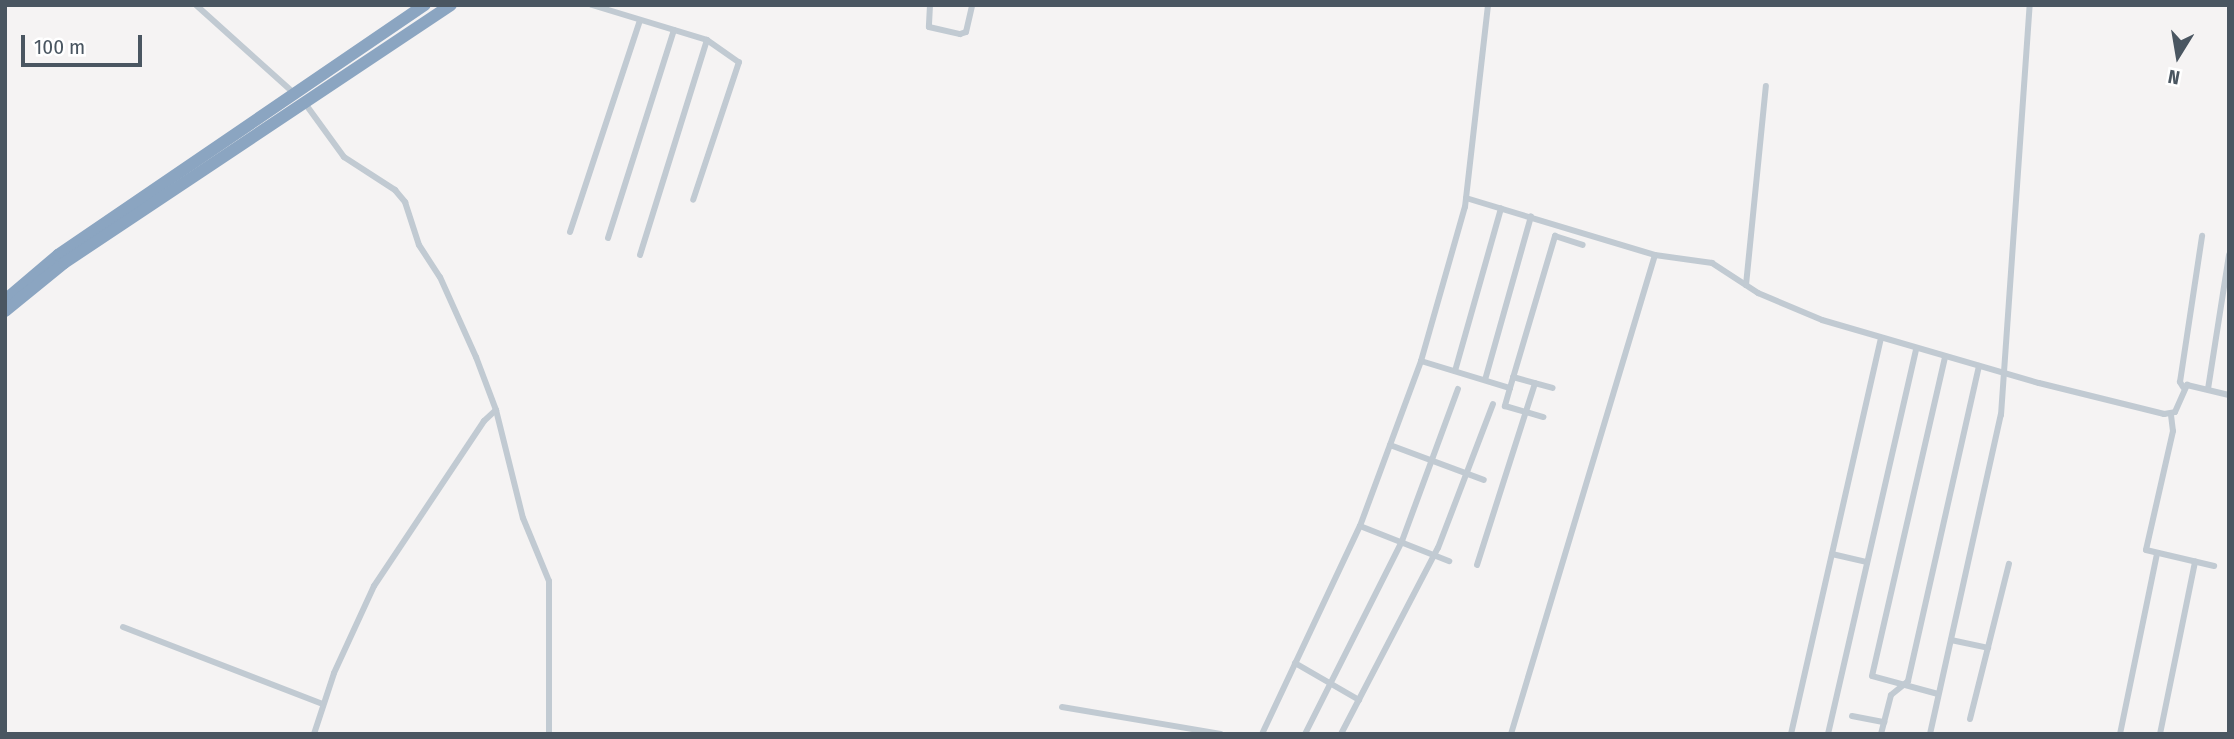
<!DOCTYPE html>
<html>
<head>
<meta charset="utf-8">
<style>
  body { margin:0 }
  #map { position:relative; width:2234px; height:739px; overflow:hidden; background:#f5f3f3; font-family:"Fira Sans Condensed",sans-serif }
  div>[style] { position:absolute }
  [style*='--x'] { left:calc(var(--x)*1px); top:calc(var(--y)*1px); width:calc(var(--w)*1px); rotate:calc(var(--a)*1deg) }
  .street>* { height:6px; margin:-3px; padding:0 3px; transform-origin:3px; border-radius:3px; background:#c1cad2 }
  .highway>* { height:12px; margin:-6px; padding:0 6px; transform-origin:6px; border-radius:6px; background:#8ba5c1 }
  span { translate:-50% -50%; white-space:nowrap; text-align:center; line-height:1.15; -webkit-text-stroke:5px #fff; paint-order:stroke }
  .frame { position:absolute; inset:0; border:7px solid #4a5661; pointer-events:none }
  .north { position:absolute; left:2143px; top:21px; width:70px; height:70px; -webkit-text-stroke:5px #fff; paint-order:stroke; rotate:191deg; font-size:19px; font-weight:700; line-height:28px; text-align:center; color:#4a5661 }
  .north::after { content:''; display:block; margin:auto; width:24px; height:32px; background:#4a5661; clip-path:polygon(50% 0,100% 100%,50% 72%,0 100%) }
  .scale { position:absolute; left:21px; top:35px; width:121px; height:32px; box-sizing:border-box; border:4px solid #4a5661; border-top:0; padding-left:9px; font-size:21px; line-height:24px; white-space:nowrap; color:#4a5661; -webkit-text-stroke:5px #fff; paint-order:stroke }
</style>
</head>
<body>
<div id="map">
  <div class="street">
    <div style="--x:196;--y:5;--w:135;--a:42"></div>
    <div style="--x:592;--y:5;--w:120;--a:16.9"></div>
    <div style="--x:707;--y:40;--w:39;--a:35"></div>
    <div style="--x:739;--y:62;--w:145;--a:108.4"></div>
    <div style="--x:930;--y:5;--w:22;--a:93"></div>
    <div style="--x:929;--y:27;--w:32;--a:13"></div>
    <div style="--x:960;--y:34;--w:6;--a:-18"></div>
    <div style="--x:966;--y:32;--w:28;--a:-77"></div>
    <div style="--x:304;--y:102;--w:68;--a:54"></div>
    <div style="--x:344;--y:157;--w:61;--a:32.9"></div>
    <div style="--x:395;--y:190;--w:16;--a:50"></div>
    <div style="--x:405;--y:202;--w:45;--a:72"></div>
    <div style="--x:419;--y:245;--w:38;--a:57"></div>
    <div style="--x:440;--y:277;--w:88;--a:65.8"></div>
    <div style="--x:476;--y:357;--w:57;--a:69.3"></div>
    <div style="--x:496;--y:410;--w:111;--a:76"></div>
    <div style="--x:523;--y:518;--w:68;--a:67.6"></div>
    <div style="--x:549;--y:581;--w:153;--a:90"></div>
    <div style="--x:1466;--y:198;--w:197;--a:16.8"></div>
    <div style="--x:1655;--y:255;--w:58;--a:8"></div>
    <div style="--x:1712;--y:263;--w:55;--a:33.1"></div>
    <div style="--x:1758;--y:293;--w:69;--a:22.9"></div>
    <div style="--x:1822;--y:320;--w:226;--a:16.2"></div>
    <div style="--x:2039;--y:383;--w:129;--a:13.9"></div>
    <div style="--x:2164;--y:414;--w:11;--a:-10"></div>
    <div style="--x:2175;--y:412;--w:30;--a:-66"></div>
    <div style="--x:2187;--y:385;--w:43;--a:13.4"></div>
    <div style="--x:570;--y:232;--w:223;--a:-71.7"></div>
    <div style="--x:608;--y:238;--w:218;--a:-72.4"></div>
    <div style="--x:640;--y:255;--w:225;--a:-72.7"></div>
    <div style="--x:1746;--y:285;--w:200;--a:-84.3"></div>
    <div style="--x:1421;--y:361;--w:93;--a:16.9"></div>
    <div style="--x:1510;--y:388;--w:159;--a:-73.5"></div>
    <div style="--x:1555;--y:236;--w:29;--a:18"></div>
    <div style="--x:1455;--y:371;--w:169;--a:-74.2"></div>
    <div style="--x:1513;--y:377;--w:41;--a:15.4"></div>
    <div style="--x:1485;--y:380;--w:170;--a:-74.3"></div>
    <div style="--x:2183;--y:387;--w:6;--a:-121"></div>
    <div style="--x:2180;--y:382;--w:148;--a:-81.4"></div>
    <div style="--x:1510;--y:388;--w:19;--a:106"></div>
    <div style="--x:1505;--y:406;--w:40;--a:16"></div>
    <div style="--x:2208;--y:389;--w:136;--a:-81.1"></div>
    <div style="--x:2171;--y:415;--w:16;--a:83"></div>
    <div style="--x:2173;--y:431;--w:122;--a:102.8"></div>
    <div style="--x:2146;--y:550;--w:70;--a:13.2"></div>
    <div style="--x:1390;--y:445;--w:100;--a:20.4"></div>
    <div style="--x:1360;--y:526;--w:96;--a:21.5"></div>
    <div style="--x:1832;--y:554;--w:36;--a:13"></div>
    <div style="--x:1477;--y:565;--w:191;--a:-72.3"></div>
    <div style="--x:123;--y:627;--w:214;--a:21.1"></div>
    <div style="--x:1951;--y:640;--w:38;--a:12"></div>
    <div style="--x:1295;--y:663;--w:74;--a:30"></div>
    <div style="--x:1938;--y:694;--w:68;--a:-164.7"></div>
    <div style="--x:1872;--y:676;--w:327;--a:-77.1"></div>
    <div style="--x:1062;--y:707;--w:161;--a:9.6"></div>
    <div style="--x:1852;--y:716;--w:33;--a:11"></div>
    <div style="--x:1970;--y:719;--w:160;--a:-75.9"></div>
    <div style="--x:314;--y:734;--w:64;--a:-71.8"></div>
    <div style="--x:334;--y:673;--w:96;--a:-65.3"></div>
    <div style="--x:374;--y:586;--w:198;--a:-56.3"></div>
    <div style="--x:484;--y:421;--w:16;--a:-43"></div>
    <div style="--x:1262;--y:734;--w:230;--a:-64.8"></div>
    <div style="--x:1360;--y:526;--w:176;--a:-69.7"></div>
    <div style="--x:1421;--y:361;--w:160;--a:-74.1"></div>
    <div style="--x:1465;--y:207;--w:203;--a:-83.5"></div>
    <div style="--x:1305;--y:734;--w:216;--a:-63.3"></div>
    <div style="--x:1402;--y:541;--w:162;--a:-69.8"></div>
    <div style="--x:1341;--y:734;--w:210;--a:-62.5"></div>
    <div style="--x:1438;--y:548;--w:154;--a:-69.1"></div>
    <div style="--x:1511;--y:734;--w:500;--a:-73.27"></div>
    <div style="--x:1791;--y:734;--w:405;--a:-77.2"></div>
    <div style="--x:1828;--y:734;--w:395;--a:-77.1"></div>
    <div style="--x:1881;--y:734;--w:40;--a:-75.6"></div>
    <div style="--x:1891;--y:695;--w:22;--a:-39"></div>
    <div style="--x:1908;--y:681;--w:323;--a:-77.3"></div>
    <div style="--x:1930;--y:734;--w:327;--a:-77.5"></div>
    <div style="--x:2001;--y:415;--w:411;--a:-86"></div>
    <div style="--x:2120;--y:734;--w:184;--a:-78.4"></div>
    <div style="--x:2160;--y:734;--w:176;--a:-78.5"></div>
  </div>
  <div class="highway">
    <div style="--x:5;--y:300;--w:70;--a:-40.3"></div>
    <div style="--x:58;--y:255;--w:444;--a:-34.3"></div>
    <div style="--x:5;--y:311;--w:76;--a:-39.1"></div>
    <div style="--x:64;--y:263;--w:465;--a:-33.7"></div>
  </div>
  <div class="frame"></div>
  <div class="north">N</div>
  <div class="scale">100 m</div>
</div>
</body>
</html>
